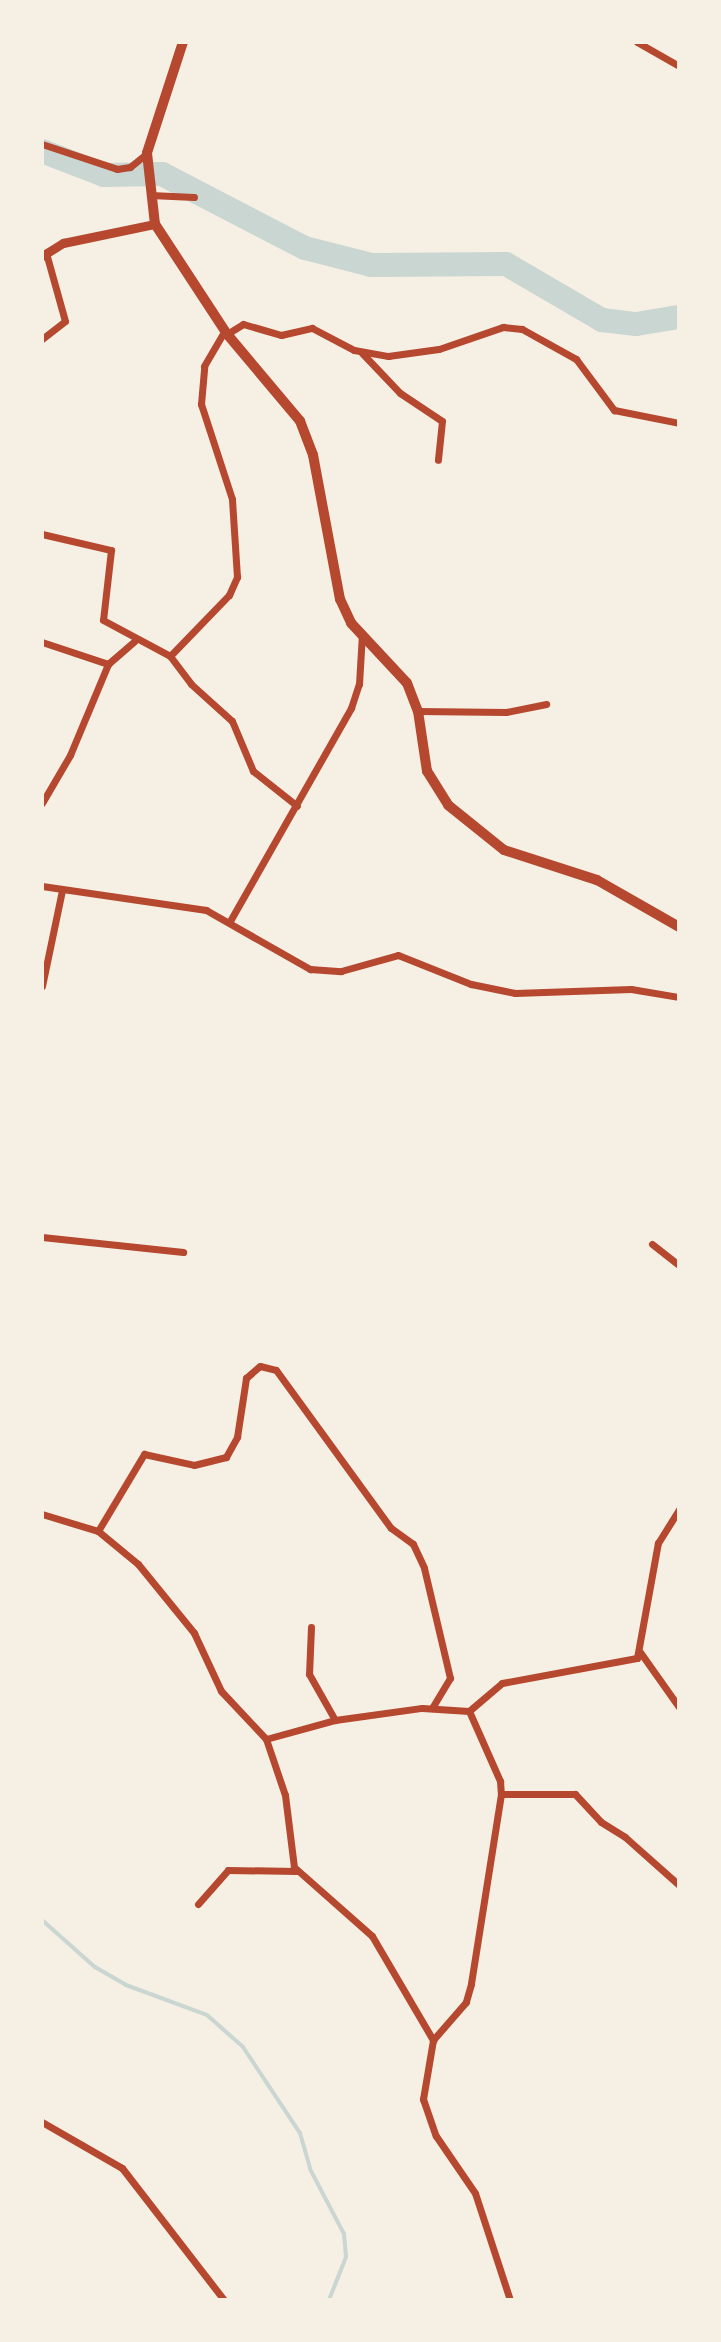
<!DOCTYPE html>
<html>
<head>
<meta charset="utf-8">
<style>
  body { margin:0 }
  #map { position:relative; width:721px; height:2342px; overflow:hidden; background:#f6efe4; font-family:"Noto Serif",serif }
  div>[style] { position:absolute }
  [style*='--x'] { left:calc(var(--x)*1px); top:calc(var(--y)*1px); width:calc(var(--w)*1px); rotate:calc(var(--a)*1deg) }
  .stream>* { height:4px; margin:-2px; padding:0 2px; transform-origin:2px; border-radius:2px; background:#c9d6d2 }
  .river>* { height:24px; margin:-12px; padding:0 12px; transform-origin:12px; border-radius:12px; background:#c9d6d2 }
  .minor>* { height:7px; margin:-3.5px; padding:0 3.5px; transform-origin:3.5px; border-radius:3.5px; background:#b5482f }
  .tertiary>* { height:9px; margin:-4.5px; padding:0 4.5px; transform-origin:4.5px; border-radius:4.5px; background:#b5482f }
  .secondary>* { height:10px; margin:-5px; padding:0 5px; transform-origin:5px; border-radius:5px; background:#b5482f }
  span { translate:-50% -50%; white-space:nowrap; text-align:center; line-height:1.15; -webkit-text-stroke:7px #f6efe4; paint-order:stroke }
  .frame { position:absolute; inset:0; border:44px solid #f6efe4; pointer-events:none }
</style>
</head>
<body>
<div id="map">
  <div class="stream">
    <div style="--x:42;--y:1920;--w:71;--a:41.6"></div>
    <div style="--x:95;--y:1967;--w:36;--a:30"></div>
    <div style="--x:126;--y:1985;--w:86;--a:20.3"></div>
    <div style="--x:207;--y:2015;--w:48;--a:41.6"></div>
    <div style="--x:243;--y:2047;--w:103;--a:56.5"></div>
    <div style="--x:300;--y:2133;--w:37;--a:74"></div>
    <div style="--x:310;--y:2169;--w:73;--a:62.4"></div>
    <div style="--x:344;--y:2234;--w:23;--a:85"></div>
    <div style="--x:346;--y:2257;--w:46;--a:111.6"></div>
  </div>
  <div class="river">
    <div style="--x:42;--y:151;--w:66;--a:21.2"></div>
    <div style="--x:104;--y:175;--w:58;--a:-1"></div>
    <div style="--x:162;--y:174;--w:161;--a:27.4"></div>
    <div style="--x:305;--y:248;--w:68;--a:14.4"></div>
    <div style="--x:371;--y:265;--w:135;--a:-0.4"></div>
    <div style="--x:506;--y:264;--w:111;--a:30.3"></div>
    <div style="--x:602;--y:320;--w:34;--a:7"></div>
    <div style="--x:636;--y:324;--w:44;--a:-9.2"></div>
  </div>
  <div class="minor">
    <div style="--x:637;--y:42;--w:48;--a:29.7"></div>
    <div style="--x:42;--y:144;--w:79;--a:18.4"></div>
    <div style="--x:117;--y:169;--w:13;--a:-9"></div>
    <div style="--x:130;--y:167;--w:22;--a:-39"></div>
    <div style="--x:150;--y:195;--w:44;--a:2.6"></div>
    <div style="--x:227;--y:334;--w:19;--a:-32"></div>
    <div style="--x:243;--y:324;--w:40;--a:16"></div>
    <div style="--x:281;--y:335;--w:32;--a:-13"></div>
    <div style="--x:312;--y:328;--w:47;--a:27.6"></div>
    <div style="--x:354;--y:350;--w:35;--a:10"></div>
    <div style="--x:388;--y:356;--w:51;--a:-7.8"></div>
    <div style="--x:439;--y:349;--w:68;--a:-19"></div>
    <div style="--x:503;--y:327;--w:19;--a:6"></div>
    <div style="--x:522;--y:329;--w:62;--a:29.1"></div>
    <div style="--x:576;--y:359;--w:64;--a:53.3"></div>
    <div style="--x:614;--y:410;--w:66;--a:11.3"></div>
    <div style="--x:42;--y:339;--w:29;--a:-38"></div>
    <div style="--x:65;--y:321;--w:71;--a:-105.6"></div>
    <div style="--x:362;--y:353;--w:55;--a:46.5"></div>
    <div style="--x:400;--y:393;--w:50;--a:33.7"></div>
    <div style="--x:442;--y:421;--w:39;--a:96"></div>
    <div style="--x:42;--y:534;--w:71;--a:13.1"></div>
    <div style="--x:111;--y:550;--w:70;--a:96.5"></div>
    <div style="--x:103;--y:620;--w:76;--a:28.2"></div>
    <div style="--x:170;--y:656;--w:85;--a:-46"></div>
    <div style="--x:229;--y:595;--w:20;--a:-66"></div>
    <div style="--x:237;--y:577;--w:78;--a:-93.7"></div>
    <div style="--x:232;--y:499;--w:100;--a:-108.1"></div>
    <div style="--x:201;--y:404;--w:38;--a:-85"></div>
    <div style="--x:204;--y:366;--w:42;--a:-59.7"></div>
    <div style="--x:42;--y:642;--w:70;--a:18.4"></div>
    <div style="--x:170;--y:656;--w:35;--a:53"></div>
    <div style="--x:191;--y:684;--w:55;--a:42.1"></div>
    <div style="--x:232;--y:721;--w:54;--a:67.2"></div>
    <div style="--x:253;--y:771;--w:56;--a:38.5"></div>
    <div style="--x:418;--y:711;--w:88;--a:0.7"></div>
    <div style="--x:506;--y:712;--w:41;--a:-11.3"></div>
    <div style="--x:42;--y:803;--w:56;--a:-59.7"></div>
    <div style="--x:70;--y:755;--w:99;--a:-67.3"></div>
    <div style="--x:108;--y:664;--w:35;--a:-41"></div>
    <div style="--x:42;--y:886;--w:166;--a:8.3"></div>
    <div style="--x:206;--y:910;--w:120;--a:29.6"></div>
    <div style="--x:310;--y:969;--w:31;--a:4"></div>
    <div style="--x:341;--y:971;--w:59;--a:-15.7"></div>
    <div style="--x:398;--y:955;--w:79;--a:21.7"></div>
    <div style="--x:471;--y:984;--w:45;--a:11.6"></div>
    <div style="--x:515;--y:993;--w:116;--a:-2"></div>
    <div style="--x:631;--y:989;--w:49;--a:9.5"></div>
    <div style="--x:230;--y:921;--w:245;--a:-60.4"></div>
    <div style="--x:351;--y:708;--w:25;--a:-72"></div>
    <div style="--x:359;--y:684;--w:50;--a:-86.6"></div>
    <div style="--x:42;--y:986;--w:98;--a:-78.2"></div>
    <div style="--x:42;--y:1237;--w:142;--a:6.1"></div>
    <div style="--x:652;--y:1244;--w:34;--a:38"></div>
    <div style="--x:42;--y:1514;--w:59;--a:16.9"></div>
    <div style="--x:98;--y:1531;--w:52;--a:39.5"></div>
    <div style="--x:138;--y:1564;--w:89;--a:50.9"></div>
    <div style="--x:194;--y:1633;--w:64;--a:65"></div>
    <div style="--x:221;--y:1691;--w:66;--a:46.8"></div>
    <div style="--x:266;--y:1739;--w:72;--a:-15.4"></div>
    <div style="--x:335;--y:1720;--w:88;--a:-7.9"></div>
    <div style="--x:422;--y:1708;--w:47;--a:3.7"></div>
    <div style="--x:98;--y:1531;--w:90;--a:-59.1"></div>
    <div style="--x:144;--y:1454;--w:51;--a:12.4"></div>
    <div style="--x:194;--y:1465;--w:33;--a:-14"></div>
    <div style="--x:226;--y:1457;--w:23;--a:-61"></div>
    <div style="--x:237;--y:1437;--w:60;--a:-81.3"></div>
    <div style="--x:246;--y:1378;--w:18;--a:-41"></div>
    <div style="--x:260;--y:1366;--w:16;--a:14"></div>
    <div style="--x:276;--y:1370;--w:195;--a:54"></div>
    <div style="--x:391;--y:1528;--w:27;--a:36"></div>
    <div style="--x:413;--y:1544;--w:26;--a:65"></div>
    <div style="--x:424;--y:1568;--w:113;--a:76.7"></div>
    <div style="--x:450;--y:1678;--w:35;--a:121"></div>
    <div style="--x:311;--y:1627;--w:47;--a:92.4"></div>
    <div style="--x:309;--y:1674;--w:53;--a:60.5"></div>
    <div style="--x:640;--y:1652;--w:67;--a:54.7"></div>
    <div style="--x:469;--y:1711;--w:77;--a:66.1"></div>
    <div style="--x:500;--y:1781;--w:13;--a:86"></div>
    <div style="--x:501;--y:1794;--w:192;--a:99"></div>
    <div style="--x:471;--y:1984;--w:19;--a:106"></div>
    <div style="--x:466;--y:2002;--w:50;--a:131"></div>
    <div style="--x:433;--y:2040;--w:60;--a:99.6"></div>
    <div style="--x:423;--y:2099;--w:39;--a:71"></div>
    <div style="--x:436;--y:2136;--w:69;--a:55.6"></div>
    <div style="--x:475;--y:2193;--w:113;--a:71.9"></div>
    <div style="--x:469;--y:1711;--w:43;--a:-40.3"></div>
    <div style="--x:502;--y:1683;--w:137;--a:-10.5"></div>
    <div style="--x:637;--y:1658;--w:117;--a:-79.7"></div>
    <div style="--x:658;--y:1543;--w:40;--a:-58"></div>
    <div style="--x:266;--y:1739;--w:59;--a:71.3"></div>
    <div style="--x:285;--y:1795;--w:73;--a:82.9"></div>
    <div style="--x:294;--y:1867;--w:104;--a:41.5"></div>
    <div style="--x:372;--y:1936;--w:121;--a:59.6"></div>
    <div style="--x:501;--y:1794;--w:74;--a:0"></div>
    <div style="--x:575;--y:1794;--w:38;--a:47"></div>
    <div style="--x:601;--y:1822;--w:28;--a:32"></div>
    <div style="--x:625;--y:1837;--w:72;--a:41.6"></div>
    <div style="--x:198;--y:1904;--w:45;--a:-48.6"></div>
    <div style="--x:228;--y:1870;--w:68;--a:0.8"></div>
    <div style="--x:42;--y:2122;--w:92;--a:29.9"></div>
    <div style="--x:122;--y:2168;--w:167;--a:52.3"></div>
  </div>
  <div class="tertiary">
    <div style="--x:42;--y:256;--w:25;--a:-32"></div>
    <div style="--x:63;--y:243;--w:94;--a:-11.7"></div>
  </div>
  <div class="secondary">
    <div style="--x:183;--y:42;--w:117;--a:108"></div>
    <div style="--x:147;--y:153;--w:71;--a:83.6"></div>
    <div style="--x:155;--y:224;--w:131;--a:56.8"></div>
    <div style="--x:227;--y:334;--w:114;--a:50"></div>
    <div style="--x:300;--y:421;--w:36;--a:69"></div>
    <div style="--x:313;--y:455;--w:147;--a:79.4"></div>
    <div style="--x:340;--y:599;--w:26;--a:65"></div>
    <div style="--x:351;--y:623;--w:82;--a:47"></div>
    <div style="--x:407;--y:683;--w:30;--a:69"></div>
    <div style="--x:418;--y:711;--w:61;--a:81.5"></div>
    <div style="--x:427;--y:771;--w:40;--a:58"></div>
    <div style="--x:448;--y:805;--w:72;--a:38.8"></div>
    <div style="--x:504;--y:850;--w:98;--a:17.9"></div>
    <div style="--x:597;--y:880;--w:95;--a:29.8"></div>
  </div>
  <div class="frame"></div>
</div>
</body>
</html>
